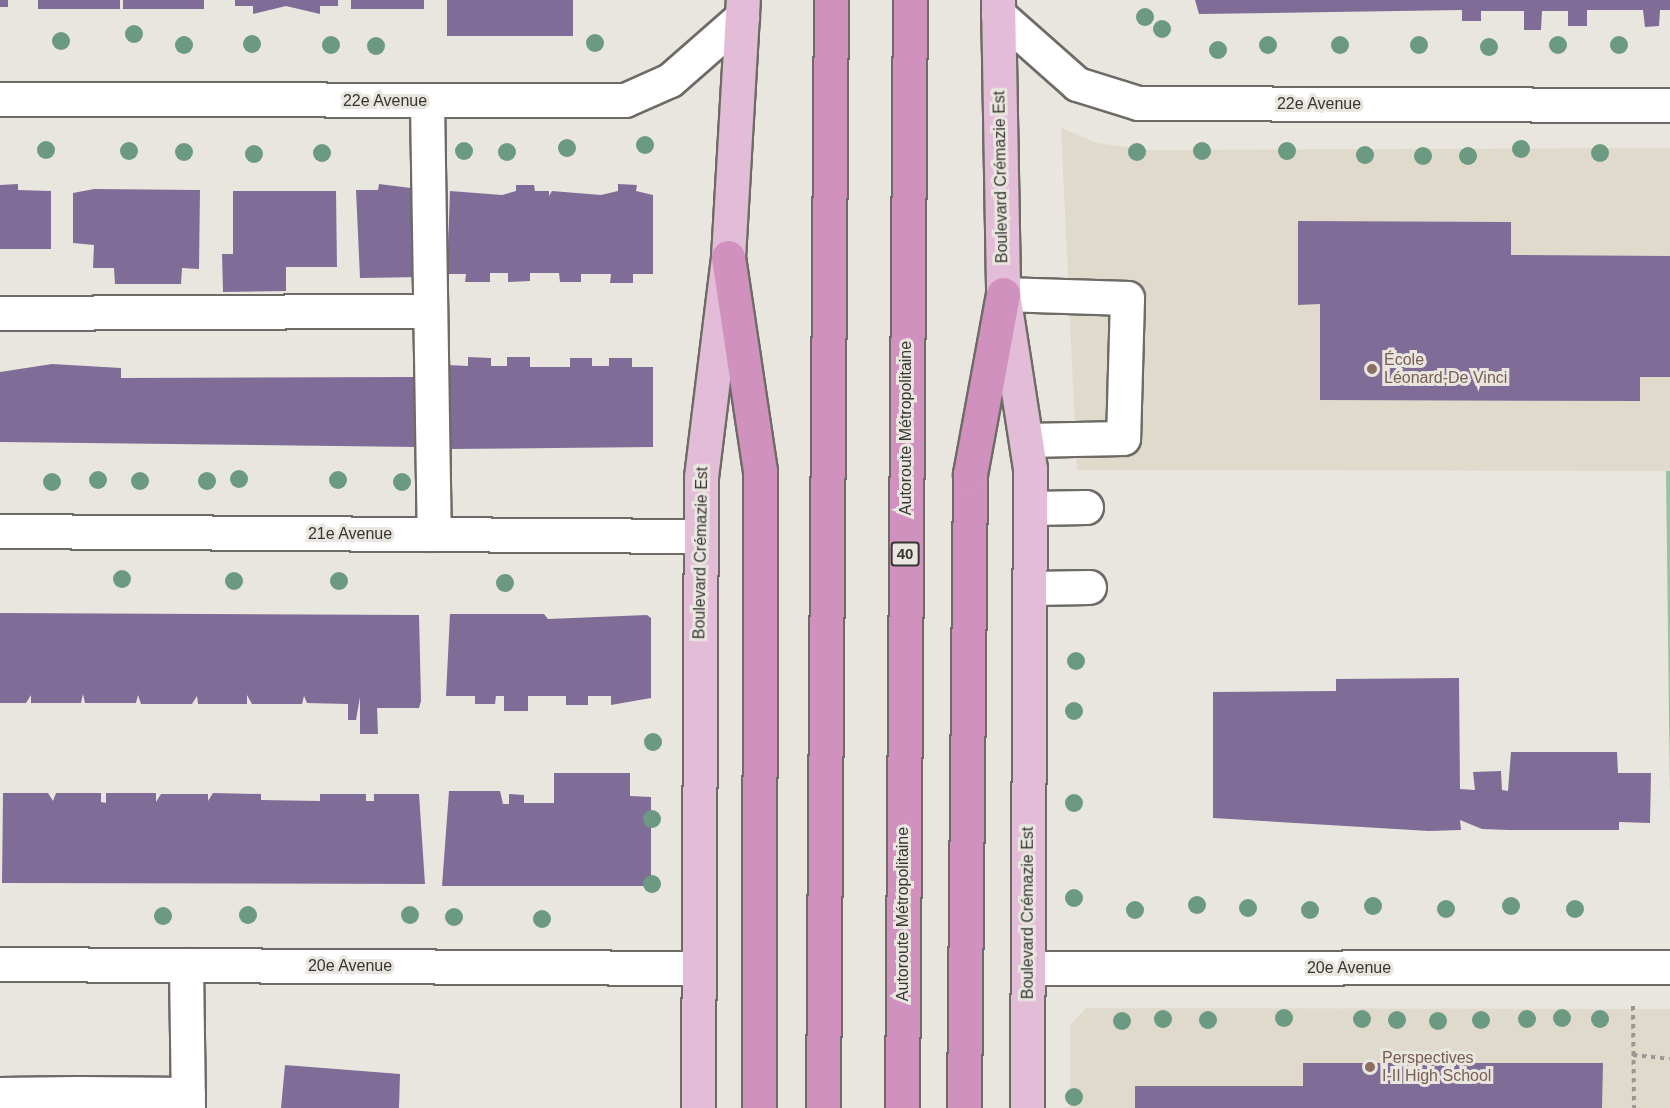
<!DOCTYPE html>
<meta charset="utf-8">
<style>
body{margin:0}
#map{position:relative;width:1670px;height:1108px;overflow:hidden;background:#e9e6df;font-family:Helvetica,sans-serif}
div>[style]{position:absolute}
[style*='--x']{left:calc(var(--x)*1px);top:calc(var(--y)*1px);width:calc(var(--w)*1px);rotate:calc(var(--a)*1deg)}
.built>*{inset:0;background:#e0dacd}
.green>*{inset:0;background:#99c1a7}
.building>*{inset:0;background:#806d97;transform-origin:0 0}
.path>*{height:4px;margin-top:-2px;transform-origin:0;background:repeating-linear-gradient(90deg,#999791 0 4.5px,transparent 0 9px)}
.roads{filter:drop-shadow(2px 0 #6e6b66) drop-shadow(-2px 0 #6e6b66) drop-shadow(0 2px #6e6b66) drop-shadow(0 -2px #6e6b66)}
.minor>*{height:33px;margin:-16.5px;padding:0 16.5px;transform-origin:16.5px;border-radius:16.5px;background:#fff}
.major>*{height:33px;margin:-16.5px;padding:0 16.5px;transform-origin:16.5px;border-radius:16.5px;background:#e3bdd8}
.highway>*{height:33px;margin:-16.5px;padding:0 16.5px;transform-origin:16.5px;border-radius:16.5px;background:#d191be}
.trees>*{width:18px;height:18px;margin:-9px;border-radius:50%;background:#6c9982}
.dots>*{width:16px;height:16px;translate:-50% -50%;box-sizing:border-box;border:3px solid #e9e6df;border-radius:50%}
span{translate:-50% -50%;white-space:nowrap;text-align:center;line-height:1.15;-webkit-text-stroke:6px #e9e6df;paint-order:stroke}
.shield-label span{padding:2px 4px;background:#e9e6df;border:2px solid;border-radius:4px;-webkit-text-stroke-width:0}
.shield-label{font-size:15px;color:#373633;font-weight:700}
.street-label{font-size:16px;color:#373633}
.education-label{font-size:16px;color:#785e54}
.left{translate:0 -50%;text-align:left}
</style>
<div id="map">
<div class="built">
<div style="clip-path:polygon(1061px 128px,1097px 143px,1150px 150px,1670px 148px,1670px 471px,1077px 470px)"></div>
<div style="clip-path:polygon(1086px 1008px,1670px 1009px,1670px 1108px,1070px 1108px,1070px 1025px)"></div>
</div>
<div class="green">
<div style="clip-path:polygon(1666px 471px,1670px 471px,1670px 796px)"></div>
</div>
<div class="building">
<div style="left:0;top:0;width:8px;height:7px"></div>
<div style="left:38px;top:0;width:82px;height:9px"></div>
<div style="left:123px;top:0;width:81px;height:9px"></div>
<div style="clip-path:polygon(235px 0,338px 0,338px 6px,320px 6px,320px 14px,286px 6px,253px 14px,253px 6px,235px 6px)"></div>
<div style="left:351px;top:0;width:73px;height:9px"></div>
<div style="left:447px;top:0;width:126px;height:36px"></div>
<div style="clip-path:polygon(1195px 0,1670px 0,1670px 10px,1660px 10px,1659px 26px,1645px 27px,1643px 10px,1587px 10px,1587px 26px,1568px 26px,1568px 11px,1542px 11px,1541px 30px,1524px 30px,1524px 11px,1481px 11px,1481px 21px,1462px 21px,1462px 10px,1199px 14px)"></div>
<div style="clip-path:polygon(18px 184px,18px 190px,51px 191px,51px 249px,0 249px,0 185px)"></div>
<div style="clip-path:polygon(379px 184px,427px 190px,423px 277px,360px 278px,356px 190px,378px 190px)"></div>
<div style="clip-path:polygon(618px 184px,637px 185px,636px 191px,653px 195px,653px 274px,633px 274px,633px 283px,610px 283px,611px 274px,581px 274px,581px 282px,560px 282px,559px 273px,530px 273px,530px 281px,508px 282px,508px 273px,490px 273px,490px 282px,465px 282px,466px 274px,447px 274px,450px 191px,502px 195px,516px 191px,516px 185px,534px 185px,535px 191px,549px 191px,549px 196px,552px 191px,601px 195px,618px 191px)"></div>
<div style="clip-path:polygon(94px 189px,200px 190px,199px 269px,182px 268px,181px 284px,115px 284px,114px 268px,93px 268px,94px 245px,73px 243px,73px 193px)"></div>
<div style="clip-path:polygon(233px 191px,336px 191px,337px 267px,286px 267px,286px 291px,223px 292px,222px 254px,233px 254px)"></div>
<div style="clip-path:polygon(1298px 221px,1511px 222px,1511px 255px,1670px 256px,1670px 377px,1640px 377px,1640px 401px,1320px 400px,1320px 304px,1298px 305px)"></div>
<div style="clip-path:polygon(468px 357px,491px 358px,491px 366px,507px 366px,507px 357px,530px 357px,530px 367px,570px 367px,570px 358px,592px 358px,592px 366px,609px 366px,609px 358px,632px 358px,632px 367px,653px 367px,653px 447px,449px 449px,447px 365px,468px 366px)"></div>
<div style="clip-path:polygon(52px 364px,121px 368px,121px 378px,417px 377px,417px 447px,0 442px,0 372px)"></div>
<div style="clip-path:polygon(0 613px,419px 615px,421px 701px,419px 708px,377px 708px,378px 734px,360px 734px,360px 697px,356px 720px,348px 720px,348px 704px,307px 703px,304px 696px,302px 704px,252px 704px,247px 695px,247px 704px,198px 704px,197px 696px,192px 704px,141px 704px,138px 695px,136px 703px,85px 703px,83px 694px,81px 703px,31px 703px,31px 695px,26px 703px,0 703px)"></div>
<div style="clip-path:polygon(450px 614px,544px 614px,548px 619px,647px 615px,651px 618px,651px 698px,611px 705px,611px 696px,588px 696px,588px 705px,566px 705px,566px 696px,528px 696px,528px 711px,504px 711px,504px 696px,496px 696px,495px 704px,475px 704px,475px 696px,446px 696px)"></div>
<div style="clip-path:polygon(1459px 678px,1460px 789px,1475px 790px,1473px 772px,1501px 771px,1502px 790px,1508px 791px,1511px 752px,1617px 752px,1618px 773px,1651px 773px,1650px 823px,1619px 822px,1619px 830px,1509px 830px,1482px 829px,1460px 820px,1461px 830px,1429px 831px,1213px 818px,1213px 692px,1336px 691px,1336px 679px)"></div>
<div style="clip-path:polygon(554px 773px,630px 773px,630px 796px,651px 797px,651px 886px,442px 886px,449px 791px,500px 791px,503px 804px,509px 804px,509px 794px,524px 795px,524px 803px,554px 803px)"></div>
<div style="clip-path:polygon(3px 793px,48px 793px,53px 801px,56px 793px,101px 793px,101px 802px,106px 803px,106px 793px,156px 793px,156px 802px,161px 794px,208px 794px,208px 801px,213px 793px,261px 794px,261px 800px,320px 801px,320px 794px,366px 794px,366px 801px,374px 801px,374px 794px,419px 794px,425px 884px,2px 883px)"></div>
<div style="clip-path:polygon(1303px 1063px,1603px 1063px,1602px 1108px,1135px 1108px,1135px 1086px,1303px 1086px)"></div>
<div style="clip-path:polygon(285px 1065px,400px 1074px,399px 1108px,281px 1108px)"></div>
</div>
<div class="path">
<div style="--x:1633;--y:1006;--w:102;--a:89.4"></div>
<div style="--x:1633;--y:1055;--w:37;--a:6"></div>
</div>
<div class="roads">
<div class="minor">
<div style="--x:998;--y:14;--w:106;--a:41.5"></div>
<div style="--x:1077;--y:84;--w:64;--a:17.3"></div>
<div style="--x:1138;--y:103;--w:532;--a:0.22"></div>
<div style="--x:0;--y:99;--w:625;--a:0.09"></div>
<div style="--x:625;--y:100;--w:49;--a:-24"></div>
<div style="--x:670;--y:80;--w:96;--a:-41.2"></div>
<div style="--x:427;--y:101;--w:433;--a:89.1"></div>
<div style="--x:1003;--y:294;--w:124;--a:1.8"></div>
<div style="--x:1127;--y:298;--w:140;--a:91.6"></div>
<div style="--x:1123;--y:438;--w:97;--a:178.8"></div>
<div style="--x:0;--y:313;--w:430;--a:-0.3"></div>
<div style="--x:1030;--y:508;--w:56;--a:-1"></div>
<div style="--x:0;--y:531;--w:699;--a:0.41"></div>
<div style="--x:1030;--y:588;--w:59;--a:-1"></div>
<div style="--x:0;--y:964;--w:699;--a:0.33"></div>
<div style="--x:186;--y:965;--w:143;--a:89.2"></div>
<div style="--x:1028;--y:968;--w:642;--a:-0.09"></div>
<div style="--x:0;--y:1094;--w:79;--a:-0.7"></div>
<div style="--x:79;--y:1108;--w:15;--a:-90"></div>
<div style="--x:79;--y:1093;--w:109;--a:0.5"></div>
</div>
<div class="major">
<div style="--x:998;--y:0;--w:294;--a:89"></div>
<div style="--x:1003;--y:294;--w:177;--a:81.2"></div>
<div style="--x:1030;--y:469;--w:639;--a:90.27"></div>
<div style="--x:698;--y:1108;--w:631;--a:-89.73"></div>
<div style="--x:701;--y:477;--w:222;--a:-83"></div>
<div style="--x:728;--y:257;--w:257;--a:-86.7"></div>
</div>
<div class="highway">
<div style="--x:728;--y:257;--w:216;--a:81.5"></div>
<div style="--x:760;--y:471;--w:637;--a:90.09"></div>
<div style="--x:823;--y:1108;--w:1108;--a:-89.59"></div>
<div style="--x:902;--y:1108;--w:1108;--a:-89.59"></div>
<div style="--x:964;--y:1108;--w:634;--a:-89.46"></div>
<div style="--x:970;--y:474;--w:183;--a:-79.6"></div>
</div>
</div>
<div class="trees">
<div style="left:1145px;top:17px"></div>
<div style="left:1162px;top:29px"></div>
<div style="left:134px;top:34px"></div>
<div style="left:61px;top:41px"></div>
<div style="left:595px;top:43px"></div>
<div style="left:252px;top:44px"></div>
<div style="left:184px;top:45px"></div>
<div style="left:331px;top:45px"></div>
<div style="left:1268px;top:45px"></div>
<div style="left:1340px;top:45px"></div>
<div style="left:1419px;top:45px"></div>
<div style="left:1558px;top:45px"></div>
<div style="left:1619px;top:45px"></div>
<div style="left:376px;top:46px"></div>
<div style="left:1489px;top:47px"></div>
<div style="left:1218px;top:50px"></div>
<div style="left:645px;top:145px"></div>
<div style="left:567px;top:148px"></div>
<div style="left:1521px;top:149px"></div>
<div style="left:46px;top:150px"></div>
<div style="left:129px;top:151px"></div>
<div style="left:464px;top:151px"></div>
<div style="left:1202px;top:151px"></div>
<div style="left:1287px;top:151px"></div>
<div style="left:184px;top:152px"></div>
<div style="left:507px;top:152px"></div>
<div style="left:1137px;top:152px"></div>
<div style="left:322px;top:153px"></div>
<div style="left:1600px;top:153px"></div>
<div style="left:254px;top:154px"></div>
<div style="left:1365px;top:155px"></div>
<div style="left:1423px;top:156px"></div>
<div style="left:1468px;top:156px"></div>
<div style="left:239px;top:479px"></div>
<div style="left:98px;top:480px"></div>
<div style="left:338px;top:480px"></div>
<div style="left:140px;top:481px"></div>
<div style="left:207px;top:481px"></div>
<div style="left:52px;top:482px"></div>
<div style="left:402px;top:482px"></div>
<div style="left:122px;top:579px"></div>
<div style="left:234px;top:581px"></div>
<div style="left:339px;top:581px"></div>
<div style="left:505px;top:583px"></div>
<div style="left:1076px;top:661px"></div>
<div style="left:1074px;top:711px"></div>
<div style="left:653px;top:742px"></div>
<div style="left:1074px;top:803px"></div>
<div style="left:652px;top:819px"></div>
<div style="left:652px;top:884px"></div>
<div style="left:1074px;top:898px"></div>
<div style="left:1197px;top:905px"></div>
<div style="left:1373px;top:906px"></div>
<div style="left:1511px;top:906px"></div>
<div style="left:1248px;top:908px"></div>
<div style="left:1446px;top:909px"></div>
<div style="left:1575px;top:909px"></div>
<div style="left:1135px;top:910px"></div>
<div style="left:1310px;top:910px"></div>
<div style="left:248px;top:915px"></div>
<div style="left:410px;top:915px"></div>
<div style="left:163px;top:916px"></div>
<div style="left:454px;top:917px"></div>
<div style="left:542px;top:919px"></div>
<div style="left:1284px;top:1018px"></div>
<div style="left:1562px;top:1018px"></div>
<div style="left:1163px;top:1019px"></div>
<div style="left:1362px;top:1019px"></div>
<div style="left:1527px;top:1019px"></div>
<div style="left:1600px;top:1019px"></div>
<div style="left:1208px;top:1020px"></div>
<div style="left:1397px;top:1020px"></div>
<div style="left:1481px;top:1020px"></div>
<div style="left:1122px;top:1021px"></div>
<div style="left:1438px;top:1021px"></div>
<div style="left:1074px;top:1097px"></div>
</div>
<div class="dots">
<div style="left:1372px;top:369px;background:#8d6e63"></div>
<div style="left:1370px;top:1067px;background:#8d6e63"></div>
</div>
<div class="shield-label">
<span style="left:905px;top:554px">40</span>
</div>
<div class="street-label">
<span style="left:385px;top:101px">22e Avenue</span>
<span style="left:1319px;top:104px">22e Avenue</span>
<span style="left:1001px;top:177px;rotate:-91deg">Boulevard Crémazie Est</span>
<span style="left:906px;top:428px;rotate:-90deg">Autoroute Métropolitaine</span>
<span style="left:350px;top:534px">21e Avenue</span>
<span style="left:701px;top:553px;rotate:-89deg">Boulevard Crémazie Est</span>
<span style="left:1028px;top:913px;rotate:-90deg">Boulevard Crémazie Est</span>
<span style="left:903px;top:914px;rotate:-90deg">Autoroute Métropolitaine</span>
<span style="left:350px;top:966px">20e Avenue</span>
<span style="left:1349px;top:968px">20e Avenue</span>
</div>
<div class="education-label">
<span class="left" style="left:1384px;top:369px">École<br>Léonard-De Vinci</span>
<span class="left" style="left:1382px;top:1067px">Perspectives<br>I-II High School</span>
</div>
</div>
